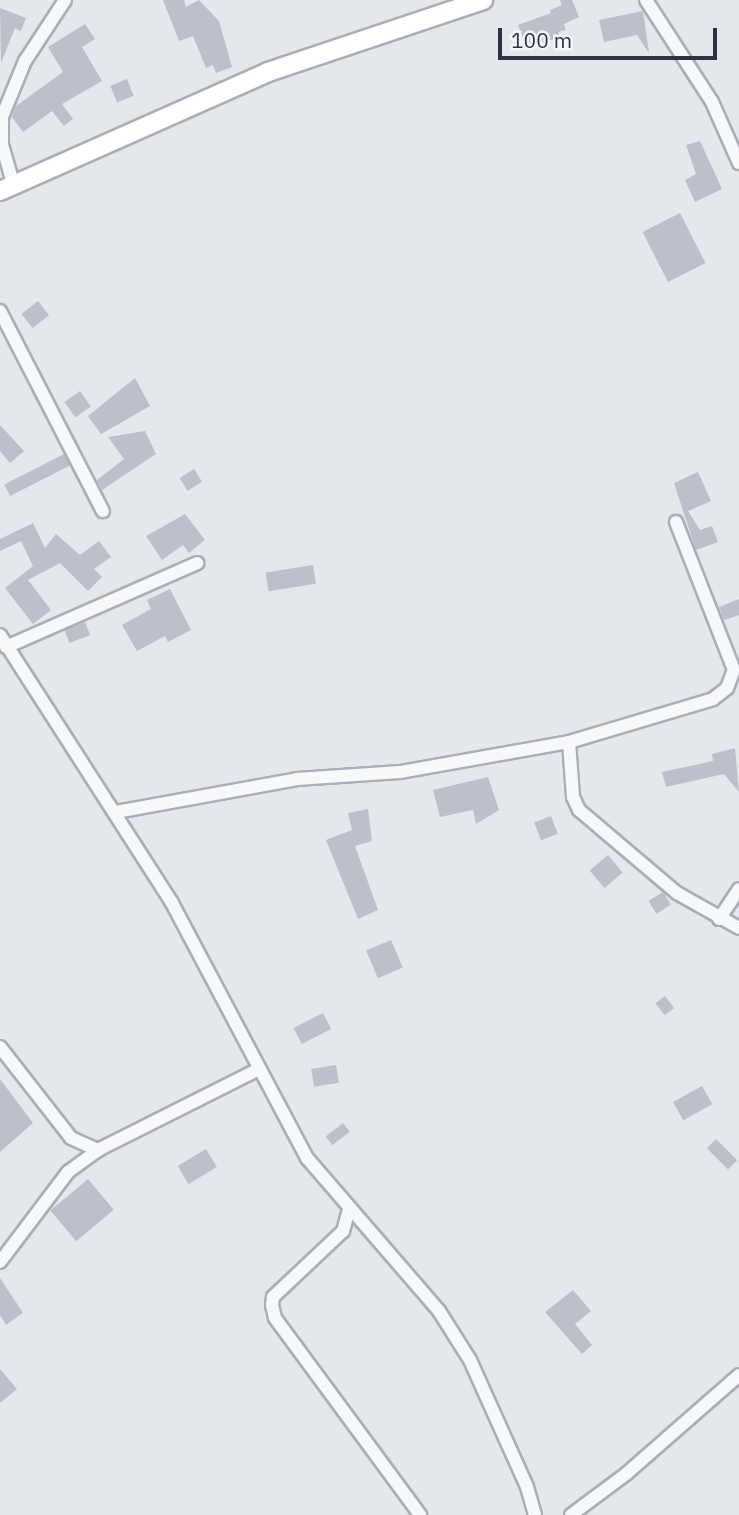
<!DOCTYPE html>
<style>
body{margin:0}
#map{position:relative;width:739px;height:1515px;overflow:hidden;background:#e4e7ec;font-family:"IBM Plex Sans",sans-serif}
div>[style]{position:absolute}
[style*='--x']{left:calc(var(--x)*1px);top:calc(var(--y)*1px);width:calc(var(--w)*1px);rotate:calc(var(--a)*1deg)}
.building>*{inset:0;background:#bbc0ca;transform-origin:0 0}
.roads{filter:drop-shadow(2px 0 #a9aeb7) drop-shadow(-2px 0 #a9aeb7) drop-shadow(0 2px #a9aeb7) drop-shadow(0 -2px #a9aeb7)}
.minor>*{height:12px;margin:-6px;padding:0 6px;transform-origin:6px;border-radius:6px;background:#f7f8fa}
.secondary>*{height:18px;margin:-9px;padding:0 9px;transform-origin:9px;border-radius:9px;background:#fff}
span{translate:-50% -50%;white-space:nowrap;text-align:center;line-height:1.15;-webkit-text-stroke:5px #f4f6f9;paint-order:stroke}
.scale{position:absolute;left:498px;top:28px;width:219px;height:32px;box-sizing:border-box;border:4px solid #2b3445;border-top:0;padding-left:9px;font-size:21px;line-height:24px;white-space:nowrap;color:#2b3445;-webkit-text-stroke:5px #f4f6f9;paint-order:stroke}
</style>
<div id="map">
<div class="building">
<div style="clip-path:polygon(163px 0,184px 0,186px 7px,199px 0,219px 21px,232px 67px,216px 73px,213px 65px,206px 68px,193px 36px,179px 41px)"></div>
<div style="clip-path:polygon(560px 0,572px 0,579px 17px,564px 24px,566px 30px,558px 32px,560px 37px,527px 48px,518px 25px,551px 13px,550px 10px,562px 5px)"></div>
<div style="clip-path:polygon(0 8px,26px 18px,21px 31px,15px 28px,1px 63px)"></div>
<div style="clip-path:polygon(643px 11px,649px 53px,637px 35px,604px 42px,599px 20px)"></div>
<div style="clip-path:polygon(85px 24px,95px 39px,82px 47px,102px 81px,62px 104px,73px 119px,64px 126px,52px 111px,23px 132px,12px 117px,16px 106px,63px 72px,48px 47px)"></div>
<div style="left:127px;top:79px;width:18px;height:18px;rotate:68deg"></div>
<div style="clip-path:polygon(700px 141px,722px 189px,695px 202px,685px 180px,696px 174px,686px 145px)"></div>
<div style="left:680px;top:213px;width:56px;height:42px;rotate:63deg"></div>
<div style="left:38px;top:301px;width:18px;height:21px;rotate:52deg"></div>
<div style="clip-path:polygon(135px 378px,150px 406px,101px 434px,88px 416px)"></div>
<div style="left:80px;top:391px;width:19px;height:19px;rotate:55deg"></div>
<div style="clip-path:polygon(0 425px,24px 451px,10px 463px,0 451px)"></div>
<div style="clip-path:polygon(145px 431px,156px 454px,102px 490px,97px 480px,124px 459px,108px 437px)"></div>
<div style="left:64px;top:454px;width:13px;height:67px;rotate:63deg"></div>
<div style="left:194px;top:469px;width:15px;height:17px;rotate:58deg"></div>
<div style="clip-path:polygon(698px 472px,711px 501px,688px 511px,700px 530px,712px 526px,718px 542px,696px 550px,674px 483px)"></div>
<div style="clip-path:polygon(185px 514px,205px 540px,189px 553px,183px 545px,162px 560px,146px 536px)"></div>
<div style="clip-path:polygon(33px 523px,45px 548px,56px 534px,80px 555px,99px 541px,111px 557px,94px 569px,102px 577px,88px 591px,60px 563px,28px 580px,51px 610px,33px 624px,5px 588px,33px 566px,21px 541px,0 551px,0 539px)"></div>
<div style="left:313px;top:565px;width:19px;height:48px;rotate:81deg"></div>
<div style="clip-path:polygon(170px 589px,191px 630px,168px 642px,165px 636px,137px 651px,122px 625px,151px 609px,147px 600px)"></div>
<div style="clip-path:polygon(739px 599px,739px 615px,724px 620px,719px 607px)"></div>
<div style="left:85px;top:622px;width:14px;height:22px;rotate:69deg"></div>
<div style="clip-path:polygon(735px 748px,739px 792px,724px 774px,666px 787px,662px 772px,713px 761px,712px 754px)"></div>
<div style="clip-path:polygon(488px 777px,499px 810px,476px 824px,473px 810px,440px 817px,433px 790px)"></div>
<div style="clip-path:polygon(368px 809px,372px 841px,355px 846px,378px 910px,358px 919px,326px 840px,352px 830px,348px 813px)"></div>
<div style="left:551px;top:816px;width:19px;height:18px;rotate:69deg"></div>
<div style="left:608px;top:855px;width:23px;height:24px;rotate:50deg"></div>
<div style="left:663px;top:892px;width:15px;height:17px;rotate:58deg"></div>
<div style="left:391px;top:940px;width:30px;height:27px;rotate:67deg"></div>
<div style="left:665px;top:996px;width:15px;height:12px;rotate:53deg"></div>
<div style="left:323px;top:1013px;width:18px;height:33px;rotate:63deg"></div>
<div style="left:336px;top:1065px;width:18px;height:25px;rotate:81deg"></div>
<div style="clip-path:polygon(0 1079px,33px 1123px,0 1152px)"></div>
<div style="left:702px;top:1086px;width:21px;height:33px;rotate:61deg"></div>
<div style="left:343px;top:1123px;width:11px;height:22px;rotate:52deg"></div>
<div style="left:716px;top:1139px;width:30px;height:13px;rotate:45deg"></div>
<div style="left:206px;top:1149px;width:21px;height:33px;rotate:59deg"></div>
<div style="left:88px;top:1179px;width:40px;height:49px;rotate:50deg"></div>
<div style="clip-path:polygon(0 1278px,23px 1313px,6px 1325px,0 1315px)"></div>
<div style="clip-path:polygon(573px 1290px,591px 1311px,575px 1324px,592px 1345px,582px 1354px,545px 1312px)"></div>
<div style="clip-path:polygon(0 1369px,17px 1389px,0 1403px)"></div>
</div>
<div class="roads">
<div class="minor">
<div style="--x:646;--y:0;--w:121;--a:57.1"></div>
<div style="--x:712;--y:102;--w:67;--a:66.1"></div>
<div style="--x:13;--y:183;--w:40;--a:-106"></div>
<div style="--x:2;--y:145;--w:28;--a:-90"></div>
<div style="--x:2;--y:117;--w:61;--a:-67.7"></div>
<div style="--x:25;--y:61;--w:73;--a:-56.7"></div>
<div style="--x:0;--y:311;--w:225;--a:62.8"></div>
<div style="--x:0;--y:635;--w:318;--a:57.3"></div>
<div style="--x:172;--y:903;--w:289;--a:62.1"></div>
<div style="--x:307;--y:1158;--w:202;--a:49.2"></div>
<div style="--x:439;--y:1311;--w:58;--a:57.7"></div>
<div style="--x:470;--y:1360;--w:139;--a:65.8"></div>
<div style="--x:527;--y:1487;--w:29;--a:74"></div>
<div style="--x:6;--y:647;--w:209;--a:-23.7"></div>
<div style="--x:569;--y:742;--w:55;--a:85.8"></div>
<div style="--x:573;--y:797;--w:14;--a:65"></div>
<div style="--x:579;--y:810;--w:128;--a:40.3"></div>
<div style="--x:677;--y:893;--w:71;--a:29.4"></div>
<div style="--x:116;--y:812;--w:184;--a:-10.3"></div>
<div style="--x:297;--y:779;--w:103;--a:-3.9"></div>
<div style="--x:400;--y:772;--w:172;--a:-10.1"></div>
<div style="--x:569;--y:742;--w:150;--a:-16.6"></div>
<div style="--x:713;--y:699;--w:18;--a:-38"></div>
<div style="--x:727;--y:688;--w:19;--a:-69"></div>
<div style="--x:734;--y:670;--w:159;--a:-111.4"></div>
<div style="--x:719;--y:919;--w:36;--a:-56"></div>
<div style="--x:0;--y:1047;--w:115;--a:52"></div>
<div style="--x:71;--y:1138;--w:30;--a:24"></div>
<div style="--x:349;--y:1209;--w:23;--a:105"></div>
<div style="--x:343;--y:1231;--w:96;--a:136.7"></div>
<div style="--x:273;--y:1297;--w:8;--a:97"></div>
<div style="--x:272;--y:1305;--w:13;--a:77"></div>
<div style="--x:275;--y:1318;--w:245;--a:53.6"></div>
<div style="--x:0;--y:1262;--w:113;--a:-52.9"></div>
<div style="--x:68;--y:1172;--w:37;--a:-36"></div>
<div style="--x:98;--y:1150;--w:178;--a:-26.7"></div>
<div style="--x:571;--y:1515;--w:69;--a:-36.7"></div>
<div style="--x:626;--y:1474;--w:150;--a:-41.2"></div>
</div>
<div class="secondary">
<div style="--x:0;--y:191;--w:293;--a:-23.9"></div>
<div style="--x:268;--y:72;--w:227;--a:-18.5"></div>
</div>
</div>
<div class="scale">100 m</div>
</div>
